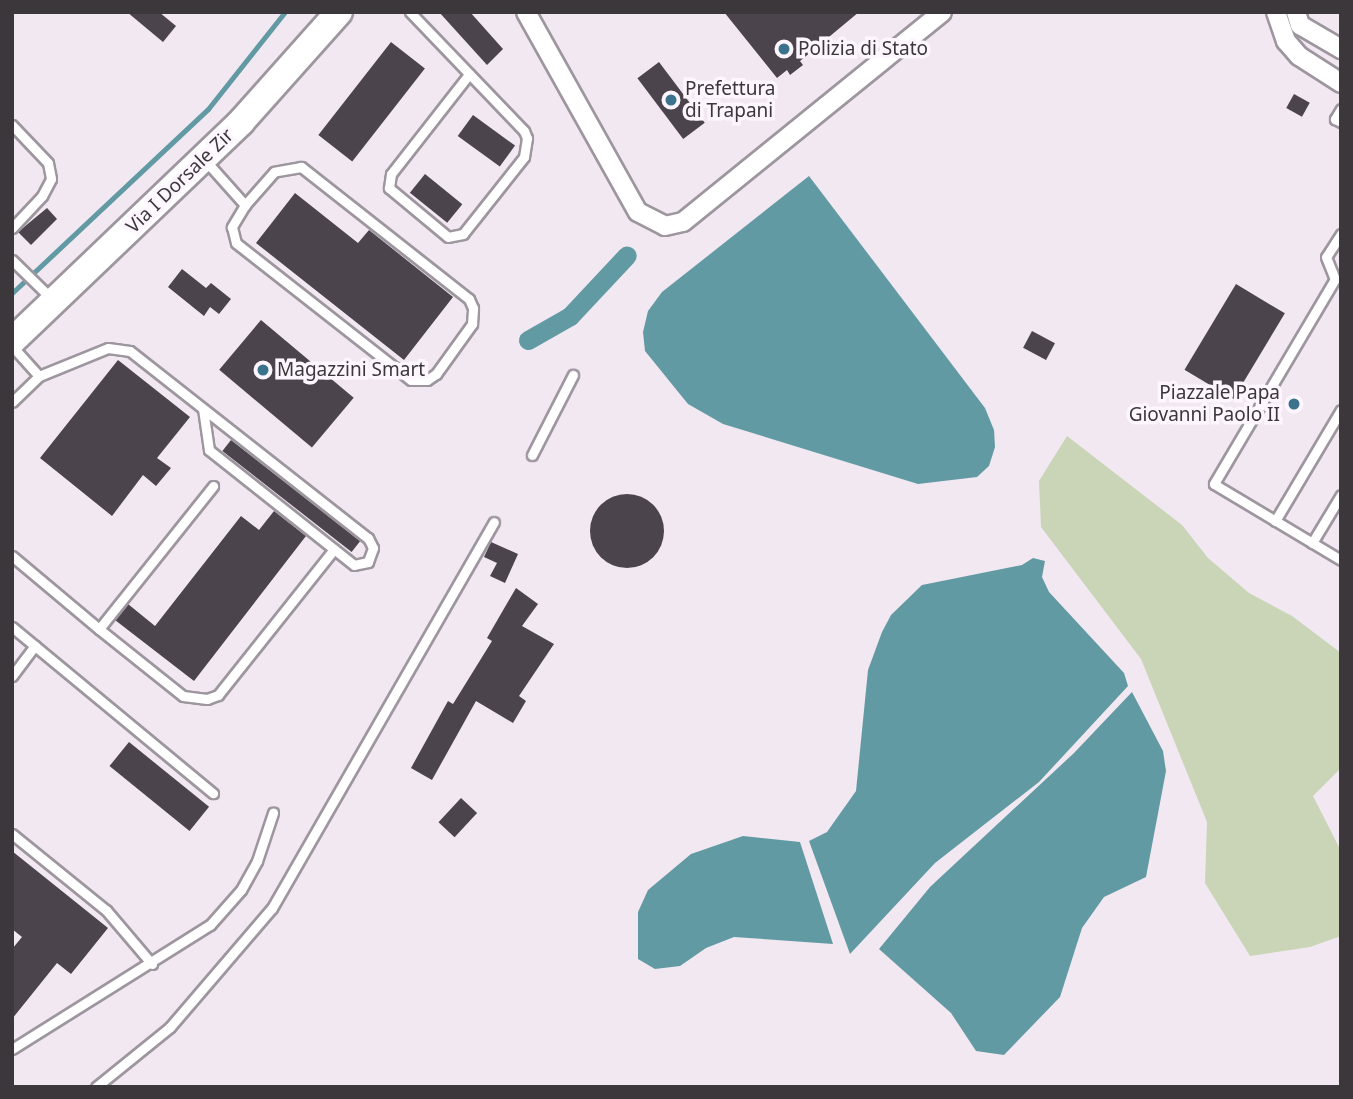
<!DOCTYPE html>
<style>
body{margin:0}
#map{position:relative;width:1353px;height:1099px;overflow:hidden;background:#f1e8f2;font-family:"Noto Sans",sans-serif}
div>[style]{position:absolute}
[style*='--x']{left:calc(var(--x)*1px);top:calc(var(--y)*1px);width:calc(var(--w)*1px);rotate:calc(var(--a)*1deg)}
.green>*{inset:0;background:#c9d5b6}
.water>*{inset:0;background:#629aa4}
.stream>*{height:5px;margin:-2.5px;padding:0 2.5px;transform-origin:2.5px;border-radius:2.5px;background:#629aa4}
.canal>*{height:19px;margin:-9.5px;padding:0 9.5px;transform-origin:9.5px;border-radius:9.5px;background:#629aa4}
.building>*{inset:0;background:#4b444c;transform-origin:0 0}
.round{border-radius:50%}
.roads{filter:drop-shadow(2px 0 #9e969f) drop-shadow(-2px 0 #9e969f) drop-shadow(0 2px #9e969f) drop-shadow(0 -2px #9e969f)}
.service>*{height:9px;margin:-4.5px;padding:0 4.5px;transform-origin:4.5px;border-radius:4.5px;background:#fff}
.minor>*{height:18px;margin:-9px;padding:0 9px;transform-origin:9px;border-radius:9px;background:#fff}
.secondary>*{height:26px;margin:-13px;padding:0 13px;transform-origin:13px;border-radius:13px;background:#fff}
.dots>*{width:19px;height:19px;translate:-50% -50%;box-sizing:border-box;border:4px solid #fdf6fe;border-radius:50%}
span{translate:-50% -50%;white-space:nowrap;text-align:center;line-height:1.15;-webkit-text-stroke:7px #fdf6fe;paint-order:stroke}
.poi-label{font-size:19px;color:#3b373b}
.left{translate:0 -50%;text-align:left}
.right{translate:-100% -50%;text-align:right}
.street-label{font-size:19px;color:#3b373b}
.frame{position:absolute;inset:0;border:14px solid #3b373b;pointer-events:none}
</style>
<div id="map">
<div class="green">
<div style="clip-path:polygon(1067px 436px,1182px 525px,1208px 558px,1249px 593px,1292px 616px,1341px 653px,1341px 768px,1313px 796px,1341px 851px,1341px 936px,1310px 947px,1250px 956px,1205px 883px,1207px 822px,1141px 659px,1041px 527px,1039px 481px)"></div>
</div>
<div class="water">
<div style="clip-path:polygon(809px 176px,985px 408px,994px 430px,995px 447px,989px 466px,977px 477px,918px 484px,723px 424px,688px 404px,645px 351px,643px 332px,648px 311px,662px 292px)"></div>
<div style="clip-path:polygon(1033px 558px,1045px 561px,1042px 577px,1049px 592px,1124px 673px,1128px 686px,1039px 782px,935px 863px,850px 954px,809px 841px,827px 832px,856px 791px,868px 670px,882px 632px,891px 615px,922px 585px,1022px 565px)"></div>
<div style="clip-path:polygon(1132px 692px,1163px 751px,1166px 771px,1146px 877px,1104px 897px,1082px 928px,1060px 997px,1004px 1055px,976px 1051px,951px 1013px,879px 949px,930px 887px,1074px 753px)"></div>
<div style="clip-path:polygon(743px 836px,800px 842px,833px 944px,734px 937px,706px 948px,680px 966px,655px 969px,638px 959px,638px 912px,648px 890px,691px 854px)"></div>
</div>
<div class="stream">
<div style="--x:12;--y:293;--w:269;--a:-43.2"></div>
<div style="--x:208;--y:109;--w:124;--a:-51.6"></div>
</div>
<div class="canal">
<div style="--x:528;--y:340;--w:48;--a:-29.7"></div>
<div style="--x:570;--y:316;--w:83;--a:-46.9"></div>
</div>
<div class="building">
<div style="clip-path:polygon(127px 12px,159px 12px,176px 26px,163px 42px)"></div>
<div style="clip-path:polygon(439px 12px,470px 12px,503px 49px,487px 65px)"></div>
<div style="clip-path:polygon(724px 12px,859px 12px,800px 61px,803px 65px,790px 75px,787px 70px,777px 78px)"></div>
<div style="left:391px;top:42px;width:43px;height:118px;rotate:38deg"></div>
<div style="left:659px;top:62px;width:76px;height:27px;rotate:53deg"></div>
<div style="left:1294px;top:94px;width:18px;height:16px;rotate:29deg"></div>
<div style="left:473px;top:115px;width:52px;height:26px;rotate:36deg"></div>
<div style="left:425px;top:174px;width:48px;height:24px;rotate:39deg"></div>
<div style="clip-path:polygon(295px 193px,358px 243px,369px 230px,453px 297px,404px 360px,256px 243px)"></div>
<div style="clip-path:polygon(47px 208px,57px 219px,31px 245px,18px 232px)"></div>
<div style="clip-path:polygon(182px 269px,206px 288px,211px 283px,231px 299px,219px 314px,210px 307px,204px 316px,168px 287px)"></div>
<div style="left:1236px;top:284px;width:57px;height:100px;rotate:31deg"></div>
<div style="left:261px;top:320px;width:121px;height:65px;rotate:40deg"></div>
<div style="left:1032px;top:331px;width:26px;height:19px;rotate:28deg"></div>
<div style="clip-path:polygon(118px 360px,190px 417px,157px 458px,171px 468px,156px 486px,143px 475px,112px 516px,40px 458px)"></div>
<div style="left:231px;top:440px;width:164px;height:14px;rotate:38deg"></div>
<div class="round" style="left:590px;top:494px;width:74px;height:74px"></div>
<div style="clip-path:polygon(274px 511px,306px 536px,194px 681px,115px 620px,128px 604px,155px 626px,241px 516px,259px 530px)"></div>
<div style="clip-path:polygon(491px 542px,518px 554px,505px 583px,490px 576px,497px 563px,484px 557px)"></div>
<div style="clip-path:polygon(516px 588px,538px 604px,522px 626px,554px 644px,519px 696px,526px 701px,513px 723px,476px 701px,432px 780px,411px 768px,448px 701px,453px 704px,492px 641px,487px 638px)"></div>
<div style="left:129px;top:742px;width:103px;height:31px;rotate:39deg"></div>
<div style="left:461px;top:798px;width:22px;height:33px;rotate:43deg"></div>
<div style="clip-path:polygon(12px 851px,108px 928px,71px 974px,57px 963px,12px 1019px,12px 949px,22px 937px,12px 929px)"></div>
</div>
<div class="roads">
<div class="service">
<div style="--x:410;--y:12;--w:165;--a:46.2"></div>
<div style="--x:524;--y:131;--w:8;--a:67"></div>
<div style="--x:527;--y:138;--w:19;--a:99"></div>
<div style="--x:524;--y:157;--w:98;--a:128.4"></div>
<div style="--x:463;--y:234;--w:15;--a:169"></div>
<div style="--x:448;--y:237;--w:77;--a:-140.3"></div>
<div style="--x:389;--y:188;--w:14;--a:-82"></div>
<div style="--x:391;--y:174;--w:127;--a:-52"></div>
<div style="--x:1341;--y:109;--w:12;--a:121"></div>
<div style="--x:1335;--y:119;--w:7;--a:27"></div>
<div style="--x:12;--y:125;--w:52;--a:46.5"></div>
<div style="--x:48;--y:163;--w:16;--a:79"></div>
<div style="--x:51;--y:179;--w:19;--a:118"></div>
<div style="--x:42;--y:196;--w:44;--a:133.2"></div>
<div style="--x:204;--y:159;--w:62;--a:48.3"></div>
<div style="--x:245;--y:205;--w:26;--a:121"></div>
<div style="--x:232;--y:227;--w:16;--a:76"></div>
<div style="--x:236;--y:243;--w:222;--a:38.1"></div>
<div style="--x:411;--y:380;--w:16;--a:0"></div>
<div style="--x:427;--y:380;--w:11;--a:-34"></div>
<div style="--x:436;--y:374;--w:62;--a:-54.2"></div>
<div style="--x:472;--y:324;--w:16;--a:-86"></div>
<div style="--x:473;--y:308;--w:10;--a:-114"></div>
<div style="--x:469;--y:299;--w:214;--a:-141.8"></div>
<div style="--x:301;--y:167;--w:27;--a:170"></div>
<div style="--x:274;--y:172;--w:44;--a:131.3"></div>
<div style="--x:1341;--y:234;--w:27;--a:123"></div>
<div style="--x:1326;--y:257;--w:24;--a:68"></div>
<div style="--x:1335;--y:279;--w:238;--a:120.6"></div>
<div style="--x:1214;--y:484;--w:148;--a:30.9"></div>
<div style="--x:12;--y:260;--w:54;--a:44.3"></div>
<div style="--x:12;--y:346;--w:40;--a:48"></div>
<div style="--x:39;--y:376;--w:37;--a:136"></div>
<div style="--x:39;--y:376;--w:74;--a:-22.1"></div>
<div style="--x:108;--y:348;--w:22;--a:8"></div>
<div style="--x:130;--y:351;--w:303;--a:38.2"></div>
<div style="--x:368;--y:538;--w:11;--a:63"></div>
<div style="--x:373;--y:548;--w:15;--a:110"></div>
<div style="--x:368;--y:562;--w:14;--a:168"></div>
<div style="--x:354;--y:565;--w:185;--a:-141.6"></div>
<div style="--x:209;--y:450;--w:41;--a:-98.3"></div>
<div style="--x:532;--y:455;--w:90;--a:-62.9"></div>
<div style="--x:1275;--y:521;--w:129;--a:-59.3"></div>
<div style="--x:1312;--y:543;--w:56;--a:-58.9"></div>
<div style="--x:12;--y:556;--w:114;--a:40"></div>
<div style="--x:99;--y:629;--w:183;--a:-51.4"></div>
<div style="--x:12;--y:627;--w:261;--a:39.6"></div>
<div style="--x:99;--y:629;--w:107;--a:38.6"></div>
<div style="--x:183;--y:696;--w:24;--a:7"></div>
<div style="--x:207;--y:699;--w:12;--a:-20"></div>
<div style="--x:218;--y:695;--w:186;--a:-51.5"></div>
<div style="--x:12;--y:676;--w:38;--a:-53"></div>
<div style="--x:12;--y:834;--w:121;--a:39"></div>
<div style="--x:106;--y:910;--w:71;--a:49.6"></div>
<div style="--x:12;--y:1049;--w:234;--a:-32.1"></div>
<div style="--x:210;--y:925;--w:47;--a:-48.5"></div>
<div style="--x:241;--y:890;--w:33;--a:-61"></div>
<div style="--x:257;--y:861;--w:51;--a:-71.6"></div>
<div style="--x:96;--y:1087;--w:95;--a:-39"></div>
<div style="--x:170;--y:1027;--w:157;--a:-49.4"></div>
<div style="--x:272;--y:908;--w:445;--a:-60.1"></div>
</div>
<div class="minor">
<div style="--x:526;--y:12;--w:229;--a:60.8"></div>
<div style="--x:638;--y:212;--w:30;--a:27"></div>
<div style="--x:665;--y:226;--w:18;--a:-13"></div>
<div style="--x:683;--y:222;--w:333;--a:-39"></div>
<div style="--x:1276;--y:12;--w:31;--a:71"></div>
<div style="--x:1286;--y:41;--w:20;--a:49"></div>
<div style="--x:1299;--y:56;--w:50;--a:32.7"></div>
<div style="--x:1296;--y:12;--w:14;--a:73"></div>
<div style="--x:1300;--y:25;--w:48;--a:30.3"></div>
</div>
<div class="secondary">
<div style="--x:12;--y:341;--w:317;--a:-43.7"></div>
<div style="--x:241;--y:122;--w:147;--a:-48.3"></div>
</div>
</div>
<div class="dots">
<div style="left:784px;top:49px;background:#3b738d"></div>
<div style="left:671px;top:100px;background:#3b738d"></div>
<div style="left:263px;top:370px;background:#3b738d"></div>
<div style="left:1294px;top:404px;background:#3b738d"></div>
</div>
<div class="poi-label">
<span class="left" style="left:798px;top:49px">Polizia di Stato</span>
<span class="left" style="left:685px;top:100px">Prefettura<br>di Trapani</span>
<span class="left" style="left:277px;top:370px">Magazzini Smart</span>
<span class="right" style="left:1280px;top:404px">Piazzale Papa<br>Giovanni Paolo II</span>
</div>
<div class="street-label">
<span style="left:180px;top:181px;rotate:-44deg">Via I Dorsale Zir</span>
</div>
<div class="frame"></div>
</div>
